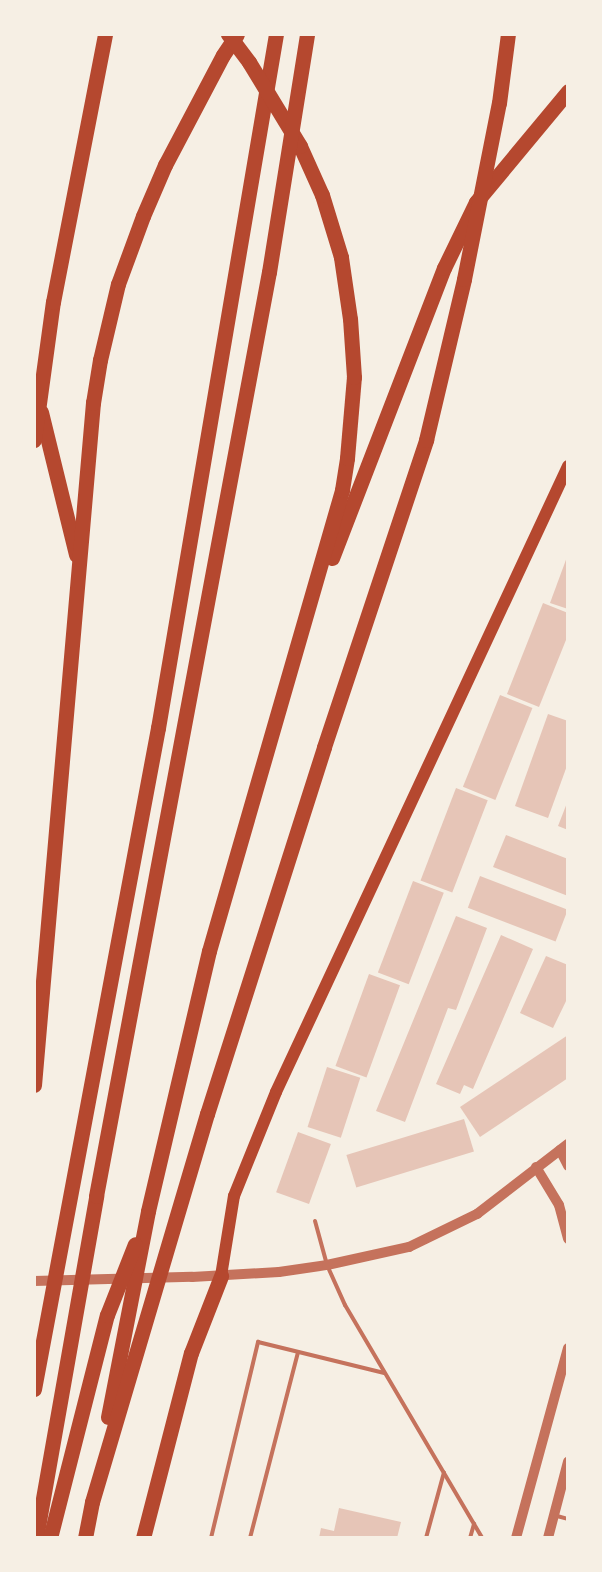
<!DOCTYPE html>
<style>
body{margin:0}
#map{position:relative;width:602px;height:1572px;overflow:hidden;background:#f6efe4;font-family:"Archivo Narrow",sans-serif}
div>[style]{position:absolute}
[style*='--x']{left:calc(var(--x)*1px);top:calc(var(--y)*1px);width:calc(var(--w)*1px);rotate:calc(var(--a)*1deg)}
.building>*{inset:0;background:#e6c5b7;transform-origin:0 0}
.service>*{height:4px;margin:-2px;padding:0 2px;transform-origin:2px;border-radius:2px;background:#c5725c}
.tertiary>*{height:10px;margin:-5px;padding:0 5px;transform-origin:5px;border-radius:5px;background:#c5725c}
.secondary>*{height:12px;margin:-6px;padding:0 6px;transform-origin:6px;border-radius:6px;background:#b5482f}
.motorway>*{height:15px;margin:-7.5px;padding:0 7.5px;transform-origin:7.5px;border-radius:7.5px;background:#b5482f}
span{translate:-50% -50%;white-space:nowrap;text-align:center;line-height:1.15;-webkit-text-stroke:6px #f6efe4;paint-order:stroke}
.frame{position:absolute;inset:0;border:36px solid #f6efe4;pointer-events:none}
</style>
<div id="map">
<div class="building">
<div style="clip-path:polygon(567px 557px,568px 557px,568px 609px,550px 603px)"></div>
<div style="clip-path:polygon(543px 603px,568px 613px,568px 635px,539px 707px,507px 694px)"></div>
<div style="left:500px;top:695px;width:35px;height:99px;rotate:22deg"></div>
<div style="clip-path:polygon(548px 714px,568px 721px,568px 763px,548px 818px,515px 806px)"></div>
<div style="left:456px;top:788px;width:34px;height:99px;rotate:21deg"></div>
<div style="clip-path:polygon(567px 803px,568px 803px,568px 830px,558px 826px)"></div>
<div style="clip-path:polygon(506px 835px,568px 859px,568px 896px,493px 867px)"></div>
<div style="left:480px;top:876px;width:94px;height:34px;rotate:21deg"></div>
<div style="left:413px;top:881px;width:33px;height:98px;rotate:21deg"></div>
<div style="clip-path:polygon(456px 916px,487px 928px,456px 1010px,448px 1008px,405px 1122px,376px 1111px)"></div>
<div style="clip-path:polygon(501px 935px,533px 949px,473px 1089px,464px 1085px,460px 1094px,436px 1084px)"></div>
<div style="clip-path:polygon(546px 956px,568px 965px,568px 997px,553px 1028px,520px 1013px)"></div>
<div style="left:369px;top:974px;width:33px;height:98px;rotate:20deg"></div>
<div style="clip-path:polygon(568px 1035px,568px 1078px,480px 1137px,460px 1107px)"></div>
<div style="left:327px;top:1067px;width:35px;height:63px;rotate:18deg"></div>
<div style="left:464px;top:1119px;width:34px;height:123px;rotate:73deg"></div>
<div style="left:298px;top:1132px;width:35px;height:64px;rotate:20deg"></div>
<div style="clip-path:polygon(339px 1508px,401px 1522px,397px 1538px,319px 1538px,321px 1528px,334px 1531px)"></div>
</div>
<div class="service">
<div style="--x:315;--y:1221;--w:46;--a:74.7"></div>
<div style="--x:327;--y:1265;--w:44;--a:65.8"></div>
<div style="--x:345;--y:1305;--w:270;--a:59.5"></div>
<div style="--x:557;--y:1516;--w:11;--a:15"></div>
<div style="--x:211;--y:1538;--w:202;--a:-76.5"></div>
<div style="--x:258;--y:1342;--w:130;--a:13.8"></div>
<div style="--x:250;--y:1538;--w:192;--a:-75.5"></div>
<div style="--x:426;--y:1538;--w:68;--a:-74.7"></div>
<div style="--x:470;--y:1538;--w:15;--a:-74"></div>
</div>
<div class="tertiary">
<div style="--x:560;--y:1150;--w:18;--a:63"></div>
<div style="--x:536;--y:1167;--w:44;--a:58.8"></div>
<div style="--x:559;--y:1205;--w:35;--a:75"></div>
<div style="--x:34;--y:1281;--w:158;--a:-1.5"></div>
<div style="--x:192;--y:1277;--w:87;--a:-3.3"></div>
<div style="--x:279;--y:1272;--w:49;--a:-8.3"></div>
<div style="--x:327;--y:1265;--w:84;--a:-12.4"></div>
<div style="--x:409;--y:1247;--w:76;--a:-25.9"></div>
<div style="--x:477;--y:1214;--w:115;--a:-37.6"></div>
<div style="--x:516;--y:1538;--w:197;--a:-74.7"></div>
<div style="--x:548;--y:1538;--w:79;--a:-75.3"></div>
</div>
<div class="secondary">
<div style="--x:221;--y:1276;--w:81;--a:-80.8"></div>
<div style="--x:234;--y:1196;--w:112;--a:-68"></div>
<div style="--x:276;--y:1092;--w:691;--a:-64.99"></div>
</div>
<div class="motorway">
<div style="--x:41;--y:412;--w:147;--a:76.2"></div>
<div style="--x:34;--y:440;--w:139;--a:-82.2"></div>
<div style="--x:53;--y:302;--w:273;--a:-79"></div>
<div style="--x:332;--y:558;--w:311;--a:-68.9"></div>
<div style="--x:444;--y:268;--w:73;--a:-64.1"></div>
<div style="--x:476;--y:202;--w:144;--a:-50.3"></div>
<div style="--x:34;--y:1085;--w:685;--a:-85.06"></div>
<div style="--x:93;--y:403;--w:44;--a:-80.8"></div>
<div style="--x:100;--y:360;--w:78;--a:-76.7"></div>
<div style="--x:118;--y:284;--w:72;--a:-69.8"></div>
<div style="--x:143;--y:216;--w:56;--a:-66.7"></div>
<div style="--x:165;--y:165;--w:124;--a:-62.2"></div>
<div style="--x:223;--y:55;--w:25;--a:-56"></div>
<div style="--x:34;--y:1389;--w:673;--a:-79.38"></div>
<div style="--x:158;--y:728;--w:704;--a:-80.35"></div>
<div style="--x:108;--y:1417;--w:210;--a:-79"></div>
<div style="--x:148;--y:1211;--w:267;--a:-76.8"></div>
<div style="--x:209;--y:951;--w:480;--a:-73.9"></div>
<div style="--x:342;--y:490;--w:32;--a:-81"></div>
<div style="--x:347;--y:458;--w:81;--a:-85.1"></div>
<div style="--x:354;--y:377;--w:58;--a:-93.9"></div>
<div style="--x:350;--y:319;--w:63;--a:-98.3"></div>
<div style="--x:341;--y:257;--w:65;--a:-107"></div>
<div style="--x:322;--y:195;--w:54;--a:-114.2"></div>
<div style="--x:300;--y:146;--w:98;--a:-121.3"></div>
<div style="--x:249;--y:62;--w:35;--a:-127"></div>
<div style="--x:36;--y:1538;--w:347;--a:-80"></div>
<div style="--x:96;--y:1196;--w:940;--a:-79.4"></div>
<div style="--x:269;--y:272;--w:241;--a:-80.9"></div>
<div style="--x:50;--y:1538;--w:230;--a:-75.7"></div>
<div style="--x:107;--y:1315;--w:76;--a:-68.5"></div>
<div style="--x:85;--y:1538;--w:37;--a:-79"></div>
<div style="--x:92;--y:1502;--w:405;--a:-73.5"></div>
<div style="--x:207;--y:1114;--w:385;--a:-72.3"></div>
<div style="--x:324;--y:747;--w:324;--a:-71.6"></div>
<div style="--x:426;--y:440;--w:165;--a:-76.7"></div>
<div style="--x:464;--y:279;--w:179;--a:-78.8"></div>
<div style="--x:499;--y:103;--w:70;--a:-82.6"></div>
<div style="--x:143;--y:1538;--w:191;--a:-75.5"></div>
<div style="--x:191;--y:1353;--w:83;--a:-68.7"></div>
</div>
<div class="frame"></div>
</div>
